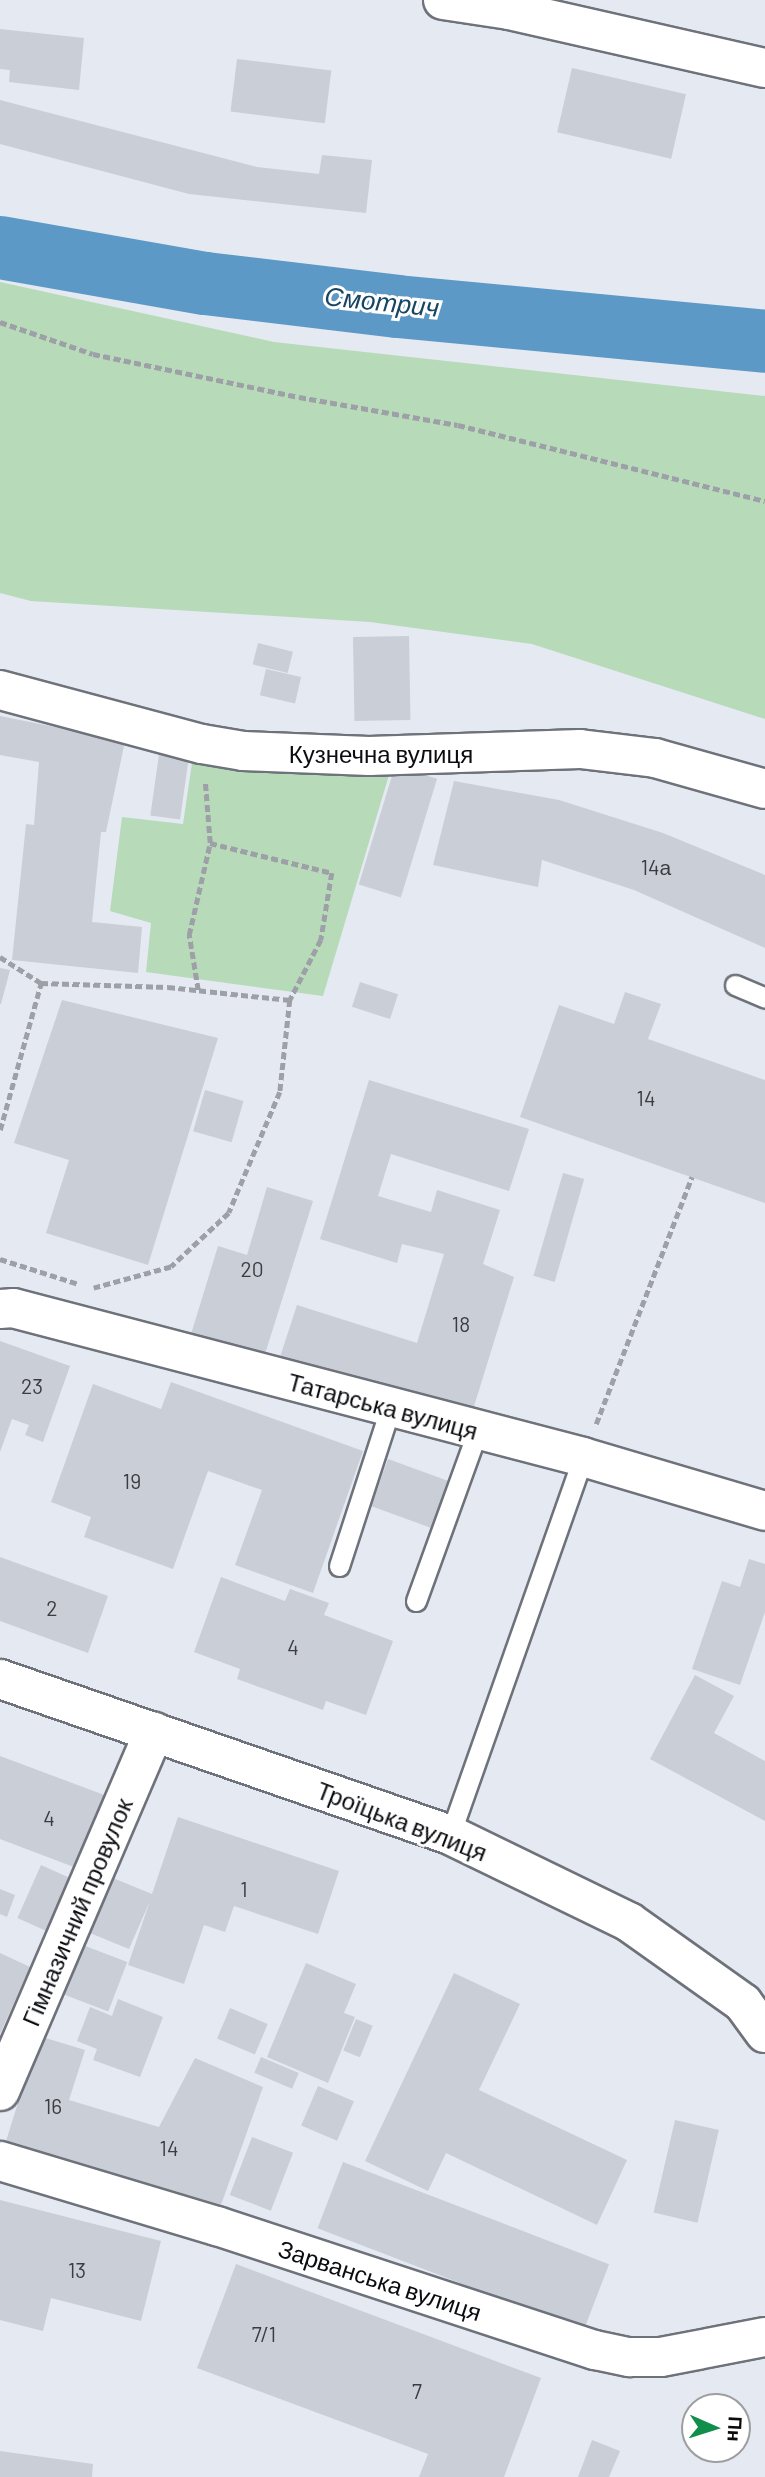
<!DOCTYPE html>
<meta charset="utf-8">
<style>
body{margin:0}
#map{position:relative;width:765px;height:2477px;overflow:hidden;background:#e5e9f2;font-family:Barlow,sans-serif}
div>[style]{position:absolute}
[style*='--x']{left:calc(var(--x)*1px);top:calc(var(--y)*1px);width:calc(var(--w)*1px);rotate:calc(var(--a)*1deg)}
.green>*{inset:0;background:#b7dab9}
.river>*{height:63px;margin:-31.5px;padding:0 31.5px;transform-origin:31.5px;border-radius:31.5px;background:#5d99c6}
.building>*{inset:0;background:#caced7;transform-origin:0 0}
.path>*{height:4.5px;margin-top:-2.25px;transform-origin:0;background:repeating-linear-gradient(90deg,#9da0a7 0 7px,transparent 0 10.5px)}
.roads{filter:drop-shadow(2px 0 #6e727a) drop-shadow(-2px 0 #6e727a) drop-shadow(0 2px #6e727a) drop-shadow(0 -2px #6e727a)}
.lane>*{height:19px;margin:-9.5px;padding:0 9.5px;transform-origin:9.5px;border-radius:9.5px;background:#fff}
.street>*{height:38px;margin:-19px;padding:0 19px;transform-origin:19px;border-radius:19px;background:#fff}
.secondary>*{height:38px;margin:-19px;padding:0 19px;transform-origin:19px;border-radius:19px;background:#fff}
span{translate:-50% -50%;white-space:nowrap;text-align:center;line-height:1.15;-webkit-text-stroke:6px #fff;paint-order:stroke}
.number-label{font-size:21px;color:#3b3c41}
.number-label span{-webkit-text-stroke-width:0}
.street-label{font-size:24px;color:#0b0c0f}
.water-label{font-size:26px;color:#174564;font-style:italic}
.north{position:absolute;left:681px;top:2393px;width:70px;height:70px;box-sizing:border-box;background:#fff;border:2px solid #9d9e9f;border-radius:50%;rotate:93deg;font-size:19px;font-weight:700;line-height:28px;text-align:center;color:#0b0c0f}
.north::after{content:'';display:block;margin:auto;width:24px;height:32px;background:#108e4a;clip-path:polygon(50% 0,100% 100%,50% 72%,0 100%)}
</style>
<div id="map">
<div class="green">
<div style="clip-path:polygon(0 282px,274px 342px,765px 396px,765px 719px,532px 644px,370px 622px,31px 601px,0 593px)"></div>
<div style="clip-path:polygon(193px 756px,392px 765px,323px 996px,146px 972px,151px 923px,110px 911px,122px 817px,183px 824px)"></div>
</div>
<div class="river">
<div style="--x:0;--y:247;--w:208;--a:10"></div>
<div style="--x:205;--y:283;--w:193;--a:6.8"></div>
<div style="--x:397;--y:306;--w:370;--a:5.4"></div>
</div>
<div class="building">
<div style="clip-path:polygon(0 29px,84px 38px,79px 90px,9px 82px,10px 70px,0 69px)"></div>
<div style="left:237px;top:59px;width:95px;height:53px;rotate:7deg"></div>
<div style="left:572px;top:68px;width:117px;height:66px;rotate:13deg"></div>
<div style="clip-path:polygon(0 100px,257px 167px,319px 174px,322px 155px,372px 160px,366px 213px,189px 194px,0 144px)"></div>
<div style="left:409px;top:636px;width:84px;height:56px;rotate:89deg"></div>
<div style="left:258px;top:643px;width:36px;height:22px;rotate:14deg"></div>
<div style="left:266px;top:669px;width:36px;height:27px;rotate:13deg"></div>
<div style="clip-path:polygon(0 716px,125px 741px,106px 832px,101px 832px,92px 922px,142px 927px,138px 973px,12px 960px,26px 824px,34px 825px,39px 762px,0 755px)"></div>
<div style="left:159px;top:754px;width:30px;height:62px;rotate:8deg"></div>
<div style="left:395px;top:766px;width:44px;height:124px;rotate:17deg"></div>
<div style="clip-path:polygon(454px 781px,559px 800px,663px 833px,765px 875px,765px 948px,634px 890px,542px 860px,538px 887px,433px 865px)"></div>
<div style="clip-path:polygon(0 968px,10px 970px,1px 1004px,0 1004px)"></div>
<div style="left:360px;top:982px;width:40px;height:26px;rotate:18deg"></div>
<div style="clip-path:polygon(625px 992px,661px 1004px,648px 1039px,765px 1080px,765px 1203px,520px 1117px,559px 1005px,614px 1024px)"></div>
<div style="clip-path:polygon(62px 1000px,218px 1038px,148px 1265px,46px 1233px,69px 1160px,14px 1143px)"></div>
<div style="clip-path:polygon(369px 1080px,529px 1129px,509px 1191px,391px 1154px,378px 1196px,431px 1212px,437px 1190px,500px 1210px,483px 1264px,514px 1277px,471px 1416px,280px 1357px,297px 1305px,417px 1343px,444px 1254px,402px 1244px,397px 1263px,320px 1239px)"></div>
<div style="left:205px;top:1090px;width:40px;height:43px;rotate:16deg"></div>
<div style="left:563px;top:1173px;width:22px;height:107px;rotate:16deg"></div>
<div style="clip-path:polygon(267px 1187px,313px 1201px,261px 1367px,188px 1344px,218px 1246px,247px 1255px)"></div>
<div style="clip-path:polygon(0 1341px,70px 1366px,43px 1442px,25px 1435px,29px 1425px,12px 1419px,0 1452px)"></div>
<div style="clip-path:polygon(171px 1382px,363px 1451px,313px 1593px,235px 1565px,262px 1490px,208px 1471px,173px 1569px,84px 1537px,91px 1517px,51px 1502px,93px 1384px,161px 1409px)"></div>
<div style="left:388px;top:1459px;width:68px;height:50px;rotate:20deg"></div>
<div style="clip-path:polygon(0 1557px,108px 1596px,88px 1653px,0 1621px)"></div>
<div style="clip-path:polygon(749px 1559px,765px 1564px,765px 1612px,740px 1685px,692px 1669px,722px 1581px,740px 1587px)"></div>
<div style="clip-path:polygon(221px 1577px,285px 1601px,290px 1589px,329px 1603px,324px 1615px,393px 1641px,366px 1715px,326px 1701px,323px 1710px,237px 1679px,240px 1669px,194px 1652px)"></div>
<div style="clip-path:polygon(695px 1675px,734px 1696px,714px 1733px,765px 1761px,765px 1821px,650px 1759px)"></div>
<div style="clip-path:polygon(0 1756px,107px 1796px,79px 1869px,0 1839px)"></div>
<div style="clip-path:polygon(178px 1817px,339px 1871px,318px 1934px,234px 1906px,225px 1932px,204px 1925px,184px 1984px,128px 1965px,150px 1901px,129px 1949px,85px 1931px,108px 1876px,152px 1894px)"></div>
<div style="left:41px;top:1865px;width:36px;height:58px;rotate:24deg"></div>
<div style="clip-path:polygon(0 1889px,15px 1895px,7px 1917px,0 1914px)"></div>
<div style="left:75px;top:1942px;width:56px;height:53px;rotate:21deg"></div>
<div style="clip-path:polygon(0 1953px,30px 1967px,0 2034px)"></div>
<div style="clip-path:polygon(306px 1963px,356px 1984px,344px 2013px,355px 2017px,328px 2083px,267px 2057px)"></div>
<div style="clip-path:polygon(454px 1973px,520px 2004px,479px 2090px,627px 2160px,597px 2225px,446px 2153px,428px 2191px,365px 2161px)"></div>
<div style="clip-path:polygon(118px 1999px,163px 2017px,140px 2077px,93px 2060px,97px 2049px,77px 2041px,90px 2007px,112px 2016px)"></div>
<div style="left:230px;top:2008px;width:41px;height:33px;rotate:23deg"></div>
<div style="left:356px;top:2019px;width:18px;height:34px;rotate:22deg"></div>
<div style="clip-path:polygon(39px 2036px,85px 2050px,69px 2100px,159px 2127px,195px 2058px,263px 2087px,221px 2205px,6px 2141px)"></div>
<div style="left:261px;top:2057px;width:41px;height:17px;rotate:23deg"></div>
<div style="left:318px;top:2086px;width:39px;height:43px;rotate:23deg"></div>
<div style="left:675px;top:2120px;width:45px;height:95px;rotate:13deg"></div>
<div style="left:252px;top:2137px;width:44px;height:62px;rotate:21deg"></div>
<div style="left:343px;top:2162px;width:285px;height:71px;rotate:21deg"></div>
<div style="clip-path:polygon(0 2200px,161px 2241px,141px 2321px,51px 2298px,43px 2331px,0 2320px)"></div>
<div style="clip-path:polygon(236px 2264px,541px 2378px,504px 2477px,419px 2477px,428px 2454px,197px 2368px)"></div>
<div style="clip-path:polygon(592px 2440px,620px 2451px,609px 2477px,578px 2477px)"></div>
<div style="clip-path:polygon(0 2451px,93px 2464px,92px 2477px,0 2477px)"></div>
</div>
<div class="path">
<div style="--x:0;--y:322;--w:98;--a:19"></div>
<div style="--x:93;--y:354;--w:210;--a:11.8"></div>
<div style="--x:299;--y:397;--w:161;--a:10"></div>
<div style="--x:458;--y:425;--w:316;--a:13.9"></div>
<div style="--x:210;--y:843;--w:126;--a:13.8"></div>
<div style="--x:332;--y:873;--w:68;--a:99.3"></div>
<div style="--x:321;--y:940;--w:68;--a:117.3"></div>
<div style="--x:0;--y:957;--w:49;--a:32.4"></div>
<div style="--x:41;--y:983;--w:127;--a:1.8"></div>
<div style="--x:168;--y:987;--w:123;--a:6.1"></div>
<div style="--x:290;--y:1000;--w:93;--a:96.2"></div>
<div style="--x:280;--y:1092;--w:131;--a:112.9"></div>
<div style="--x:229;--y:1213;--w:79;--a:137"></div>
<div style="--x:171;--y:1267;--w:80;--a:164.7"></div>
<div style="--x:198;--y:990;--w:56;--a:-99.3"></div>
<div style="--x:189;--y:935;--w:94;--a:-77.1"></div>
<div style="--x:210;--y:843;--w:62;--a:-94.6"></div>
<div style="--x:0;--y:1130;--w:153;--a:-74.4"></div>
<div style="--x:0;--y:1259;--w:83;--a:17.6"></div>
<div style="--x:596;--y:1424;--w:265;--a:-68.8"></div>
</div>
<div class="roads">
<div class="lane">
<div style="--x:735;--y:985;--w:33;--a:23"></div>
<div style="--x:339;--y:1566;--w:165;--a:-72"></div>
<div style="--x:416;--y:1601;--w:182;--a:-70.1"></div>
<div style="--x:450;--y:1835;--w:401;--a:-70.6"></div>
</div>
<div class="street">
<div style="--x:443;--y:0;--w:67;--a:8.6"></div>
<div style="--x:509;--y:10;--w:262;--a:12.8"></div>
<div style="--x:0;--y:690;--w:209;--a:15"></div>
<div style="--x:202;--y:744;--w:42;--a:9.7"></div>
<div style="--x:243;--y:751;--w:126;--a:2.3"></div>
<div style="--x:369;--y:756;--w:211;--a:-1.9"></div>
<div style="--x:580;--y:749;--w:76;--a:6.8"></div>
<div style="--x:655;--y:758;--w:114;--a:15.7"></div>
<div style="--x:0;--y:1309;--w:13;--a:-4"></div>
<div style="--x:13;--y:1308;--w:589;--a:14.65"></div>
<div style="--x:583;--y:1457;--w:190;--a:16.5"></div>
<div style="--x:0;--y:2091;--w:391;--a:-66.8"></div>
<div style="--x:0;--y:2161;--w:227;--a:16.7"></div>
<div style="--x:217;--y:2226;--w:398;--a:18.2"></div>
<div style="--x:595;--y:2350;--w:35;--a:12"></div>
<div style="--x:629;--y:2357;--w:32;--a:0"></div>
<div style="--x:661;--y:2357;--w:106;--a:-10.9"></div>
</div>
<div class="secondary">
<div style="--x:0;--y:1679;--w:476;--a:19.1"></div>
<div style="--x:450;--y:1835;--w:199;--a:25.9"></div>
<div style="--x:629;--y:1922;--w:140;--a:35.4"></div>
<div style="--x:743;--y:2003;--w:37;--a:54"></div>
</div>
</div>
<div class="number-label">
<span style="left:656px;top:867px">14а</span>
<span style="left:646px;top:1098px">14</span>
<span style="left:252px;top:1269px">20</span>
<span style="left:461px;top:1324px">18</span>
<span style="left:32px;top:1386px">23</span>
<span style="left:132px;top:1481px">19</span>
<span style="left:52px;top:1608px">2</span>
<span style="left:293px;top:1647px">4</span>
<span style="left:49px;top:1818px">4</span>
<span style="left:244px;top:1889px">1</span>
<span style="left:53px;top:2106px">16</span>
<span style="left:169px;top:2148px">14</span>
<span style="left:77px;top:2270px">13</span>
<span style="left:264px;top:2334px">7/1</span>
<span style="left:417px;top:2391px">7</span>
</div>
<div class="street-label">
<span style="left:381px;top:754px">Кузнечна вулиця</span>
<span style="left:383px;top:1406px;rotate:15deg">Татарська вулиця</span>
<span style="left:402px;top:1821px;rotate:21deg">Троїцька вулиця</span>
<span style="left:77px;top:1912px;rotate:-67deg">Гімназичний провулок</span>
<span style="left:380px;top:2280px;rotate:18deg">Зарванська вулиця</span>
</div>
<div class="water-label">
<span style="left:382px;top:301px;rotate:6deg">Смотрич</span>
</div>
<div class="north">Пн</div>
</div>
